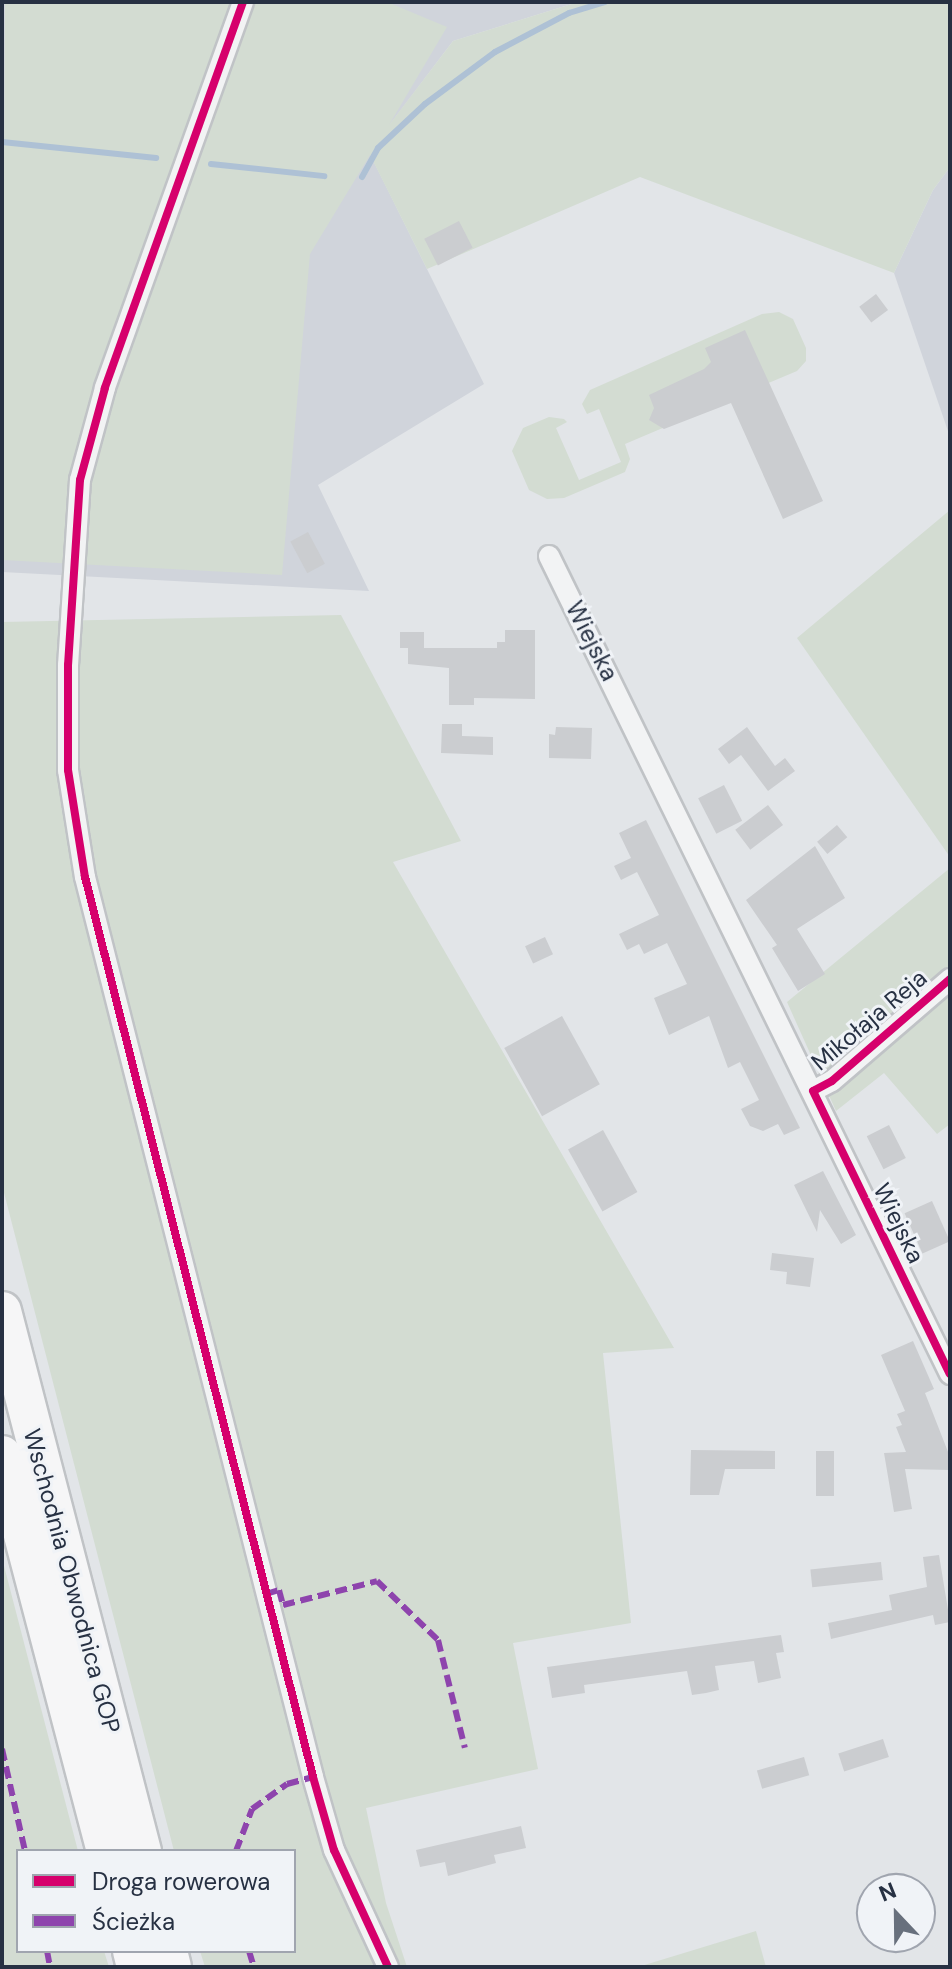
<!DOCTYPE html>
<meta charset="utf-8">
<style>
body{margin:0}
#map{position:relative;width:952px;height:1969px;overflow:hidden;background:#e2e5e8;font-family:"DM Sans",sans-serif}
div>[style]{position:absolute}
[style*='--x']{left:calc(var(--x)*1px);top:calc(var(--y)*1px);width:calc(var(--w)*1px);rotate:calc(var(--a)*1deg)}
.built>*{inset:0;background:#d0d4db}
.green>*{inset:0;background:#d3dcd2}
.stream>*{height:6px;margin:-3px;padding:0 3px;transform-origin:3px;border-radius:3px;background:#aec1d5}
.building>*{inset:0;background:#cbcdd0;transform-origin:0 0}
.roads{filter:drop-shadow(2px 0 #c0c3c6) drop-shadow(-2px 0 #c0c3c6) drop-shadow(0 2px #c0c3c6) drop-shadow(0 -2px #c0c3c6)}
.street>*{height:20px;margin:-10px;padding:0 10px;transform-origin:10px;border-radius:10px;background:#f2f3f4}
.highway>*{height:38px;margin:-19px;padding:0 19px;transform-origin:19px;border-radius:19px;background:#f6f6f7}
.quiet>*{height:6px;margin-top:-3px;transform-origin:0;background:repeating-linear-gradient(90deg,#8e44ad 0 12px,transparent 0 18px)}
.cycleway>*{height:8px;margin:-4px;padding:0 4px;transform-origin:4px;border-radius:4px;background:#d6006c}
span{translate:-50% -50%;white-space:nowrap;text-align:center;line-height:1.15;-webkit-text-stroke:6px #f0f3f7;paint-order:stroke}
.street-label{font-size:24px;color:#273143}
.frame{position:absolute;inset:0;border:4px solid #273143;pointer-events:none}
.legend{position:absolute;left:16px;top:1849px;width:280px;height:104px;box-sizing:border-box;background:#f0f3f7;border:2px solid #a0a5af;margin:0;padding:10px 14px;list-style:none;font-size:24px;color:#273143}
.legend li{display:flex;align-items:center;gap:16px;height:40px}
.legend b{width:40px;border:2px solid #a0a5af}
.north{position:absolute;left:856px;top:1873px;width:80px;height:80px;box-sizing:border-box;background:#f0f3f7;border:2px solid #a0a5af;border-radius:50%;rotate:338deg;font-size:22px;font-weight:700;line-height:32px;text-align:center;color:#273143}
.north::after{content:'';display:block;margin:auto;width:28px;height:36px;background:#68707d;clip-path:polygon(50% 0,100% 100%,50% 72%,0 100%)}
</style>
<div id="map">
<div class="built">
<div style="clip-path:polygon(2px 2px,578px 2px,453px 41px,369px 152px,484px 384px,318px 485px,369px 591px,2px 572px)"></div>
<div style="clip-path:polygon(950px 167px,950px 437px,894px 273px,933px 190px)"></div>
</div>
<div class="green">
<div style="clip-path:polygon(5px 2px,387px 2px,447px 27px,389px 125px,453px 41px,578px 2px,950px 2px,950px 167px,933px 190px,894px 273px,640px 177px,427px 269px,370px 155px,310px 254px,282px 575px,2px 560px)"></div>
<div style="clip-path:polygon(779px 312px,793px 319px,806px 348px,806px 361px,797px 371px,625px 444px,630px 459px,625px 472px,564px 498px,547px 499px,529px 490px,512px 451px,523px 428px,549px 417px,564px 419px,567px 422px,556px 428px,579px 480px,621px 462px,599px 409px,587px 414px,582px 404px,590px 390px,762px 314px)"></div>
<div style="clip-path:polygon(950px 510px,950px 857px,797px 638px)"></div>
<div style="clip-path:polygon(341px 615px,461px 841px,393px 862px,674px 1348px,603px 1353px,631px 1623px,513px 1643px,538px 1769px,366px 1808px,386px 1903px,407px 1967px,205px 1967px,200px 1951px,294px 1951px,294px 1851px,174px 1851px,2px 1185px,2px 622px)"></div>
<div style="clip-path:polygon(950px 868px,950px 1124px,937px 1134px,884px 1073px,836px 1111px,787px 1002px)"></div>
<div style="clip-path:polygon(2px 1558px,78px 1851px,18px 1851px,18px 1951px,104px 1951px,109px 1967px,2px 1967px)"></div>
<div style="clip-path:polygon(756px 1931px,766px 1967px,638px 1967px)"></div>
</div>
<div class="stream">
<div style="--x:2;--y:142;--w:155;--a:5.9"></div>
<div style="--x:211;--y:164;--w:114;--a:6.1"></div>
<div style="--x:362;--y:177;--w:33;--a:-61"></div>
<div style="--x:378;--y:148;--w:64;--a:-43.1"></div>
<div style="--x:425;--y:104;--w:87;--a:-36.6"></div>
<div style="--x:495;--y:52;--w:84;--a:-27.8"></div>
<div style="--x:569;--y:13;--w:38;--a:-17"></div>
</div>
<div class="building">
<div style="left:459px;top:221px;width:30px;height:39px;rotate:63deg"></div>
<div style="left:876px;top:294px;width:20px;height:21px;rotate:53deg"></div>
<div style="clip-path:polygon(745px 330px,823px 501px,783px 519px,731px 403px,664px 429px,649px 420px,654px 408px,649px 395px,704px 369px,711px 362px,705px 348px)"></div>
<div style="left:308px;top:532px;width:36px;height:20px;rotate:62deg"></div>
<div style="clip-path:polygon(505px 630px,535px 630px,535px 699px,474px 698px,474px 705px,449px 705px,449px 668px,408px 664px,408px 648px,400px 648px,400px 632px,424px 632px,424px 648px,497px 648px,497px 642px,505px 642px)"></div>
<div style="clip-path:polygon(442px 724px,462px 724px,462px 736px,493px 737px,493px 755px,441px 753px)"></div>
<div style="clip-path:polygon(556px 727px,592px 728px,591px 759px,549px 758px,549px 734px,555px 735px)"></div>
<div style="clip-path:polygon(747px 727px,775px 766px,785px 758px,795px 771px,768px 791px,741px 755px,729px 764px,718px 749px)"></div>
<div style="left:724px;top:785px;width:40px;height:29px;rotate:63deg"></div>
<div style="left:768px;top:805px;width:25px;height:41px;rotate:53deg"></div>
<div style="clip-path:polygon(646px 820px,800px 1128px,784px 1135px,778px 1124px,763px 1131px,750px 1126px,741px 1109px,759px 1100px,740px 1062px,728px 1068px,709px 1016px,669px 1035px,654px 998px,687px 984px,667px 943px,644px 954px,639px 944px,627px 950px,619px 934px,659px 915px,637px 872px,621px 880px,614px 866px,631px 858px,619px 833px)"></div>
<div style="left:837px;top:825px;width:16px;height:26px;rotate:50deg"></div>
<div style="clip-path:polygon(815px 846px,845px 898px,797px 929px,825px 974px,798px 991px,772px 948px,777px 945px,746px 900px)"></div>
<div style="left:545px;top:937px;width:19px;height:22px;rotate:65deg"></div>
<div style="left:562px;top:1016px;width:78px;height:66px;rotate:61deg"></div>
<div style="left:889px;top:1125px;width:37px;height:25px;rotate:63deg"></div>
<div style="left:603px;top:1130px;width:71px;height:40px;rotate:61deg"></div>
<div style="clip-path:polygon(823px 1171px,856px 1235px,841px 1244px,820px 1210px,817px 1232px,794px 1185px)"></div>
<div style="left:932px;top:1201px;width:44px;height:30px;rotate:66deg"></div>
<div style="clip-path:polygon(772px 1253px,814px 1258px,810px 1287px,786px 1284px,787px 1272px,770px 1270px)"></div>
<div style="clip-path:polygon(913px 1341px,934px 1389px,925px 1393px,950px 1457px,950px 1470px,905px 1469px,912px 1509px,894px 1512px,884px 1453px,906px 1452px,896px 1427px,902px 1425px,897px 1414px,905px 1411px,881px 1355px)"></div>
<div style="clip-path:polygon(691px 1450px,775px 1451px,775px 1469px,725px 1469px,719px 1495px,690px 1495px)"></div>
<div style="left:816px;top:1451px;width:18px;height:45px"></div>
<div style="clip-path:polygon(939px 1555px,950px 1622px,935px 1625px,933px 1615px,831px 1639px,828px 1623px,892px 1610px,889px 1595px,927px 1587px,923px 1557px)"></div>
<div style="left:881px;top:1562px;width:18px;height:71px;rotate:84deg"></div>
<div style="clip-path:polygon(781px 1635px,784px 1652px,776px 1653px,781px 1678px,758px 1683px,754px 1661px,715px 1666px,719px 1690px,706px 1693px,692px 1695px,687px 1671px,584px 1685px,585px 1693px,552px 1698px,547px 1667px)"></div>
<div style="left:883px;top:1739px;width:19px;height:47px;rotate:72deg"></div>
<div style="left:804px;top:1757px;width:19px;height:49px;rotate:74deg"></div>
<div style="clip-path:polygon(521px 1826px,526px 1848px,494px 1855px,496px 1863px,448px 1876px,445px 1862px,420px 1867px,416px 1850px)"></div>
</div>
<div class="roads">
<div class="street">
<div style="--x:243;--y:2;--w:410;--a:109.7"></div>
<div style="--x:105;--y:388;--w:95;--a:105.2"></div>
<div style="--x:80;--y:480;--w:185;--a:93.7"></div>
<div style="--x:68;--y:665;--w:105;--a:90"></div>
<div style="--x:68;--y:770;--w:108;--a:81"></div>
<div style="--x:85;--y:877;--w:928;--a:75.78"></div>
<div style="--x:313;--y:1777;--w:76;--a:74"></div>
<div style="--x:334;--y:1850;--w:129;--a:65.2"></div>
<div style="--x:549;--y:556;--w:911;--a:63.88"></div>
<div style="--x:813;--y:1091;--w:21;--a:-28"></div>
<div style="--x:832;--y:1081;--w:156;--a:-40.8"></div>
</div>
<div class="highway">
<div style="--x:2;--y:1311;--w:558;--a:75.47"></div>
<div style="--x:2;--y:1455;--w:409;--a:75.3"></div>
<div style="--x:132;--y:1951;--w:16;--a:76"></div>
<div style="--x:168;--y:1951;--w:16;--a:76"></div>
</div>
</div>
<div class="quiet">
<div style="--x:266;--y:1594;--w:14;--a:-17"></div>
<div style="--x:279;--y:1590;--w:16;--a:75"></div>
<div style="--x:283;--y:1605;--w:97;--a:-14.3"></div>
<div style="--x:377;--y:1581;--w:85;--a:44"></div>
<div style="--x:438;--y:1640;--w:111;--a:76"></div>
<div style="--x:2;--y:1749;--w:105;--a:77.3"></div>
<div style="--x:236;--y:1851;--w:45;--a:-69.1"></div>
<div style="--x:252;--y:1809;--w:43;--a:-35.5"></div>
<div style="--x:287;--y:1784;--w:27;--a:-15"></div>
<div style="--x:47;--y:1951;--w:16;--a:79"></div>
<div style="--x:249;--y:1951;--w:17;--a:73"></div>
</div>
<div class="cycleway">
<div style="--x:243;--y:2;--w:410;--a:109.7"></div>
<div style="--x:105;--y:388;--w:95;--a:105.2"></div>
<div style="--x:80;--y:480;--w:185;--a:93.7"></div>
<div style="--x:68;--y:665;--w:105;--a:90"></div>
<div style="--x:68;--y:770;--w:108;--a:81"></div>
<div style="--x:85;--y:877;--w:928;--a:75.78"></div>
<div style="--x:313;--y:1777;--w:76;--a:74"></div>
<div style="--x:334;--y:1850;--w:129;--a:65.2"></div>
<div style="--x:950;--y:979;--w:156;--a:139.2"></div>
<div style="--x:832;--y:1081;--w:21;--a:152"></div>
<div style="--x:813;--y:1091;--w:314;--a:64.2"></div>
</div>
<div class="street-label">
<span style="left:592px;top:641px;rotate:63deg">Wiejska</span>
<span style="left:869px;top:1020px;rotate:-40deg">Mikołaja Reja</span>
<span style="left:899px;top:1223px;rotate:64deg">Wiejska</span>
<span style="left:72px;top:1581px;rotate:75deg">Wschodnia Obwodnica GOP</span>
</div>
<div class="frame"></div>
<ul class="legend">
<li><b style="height:10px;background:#d6006c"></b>Droga rowerowa</li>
<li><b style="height:10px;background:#8e44ad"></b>Ścieżka</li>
</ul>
<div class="north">N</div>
</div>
